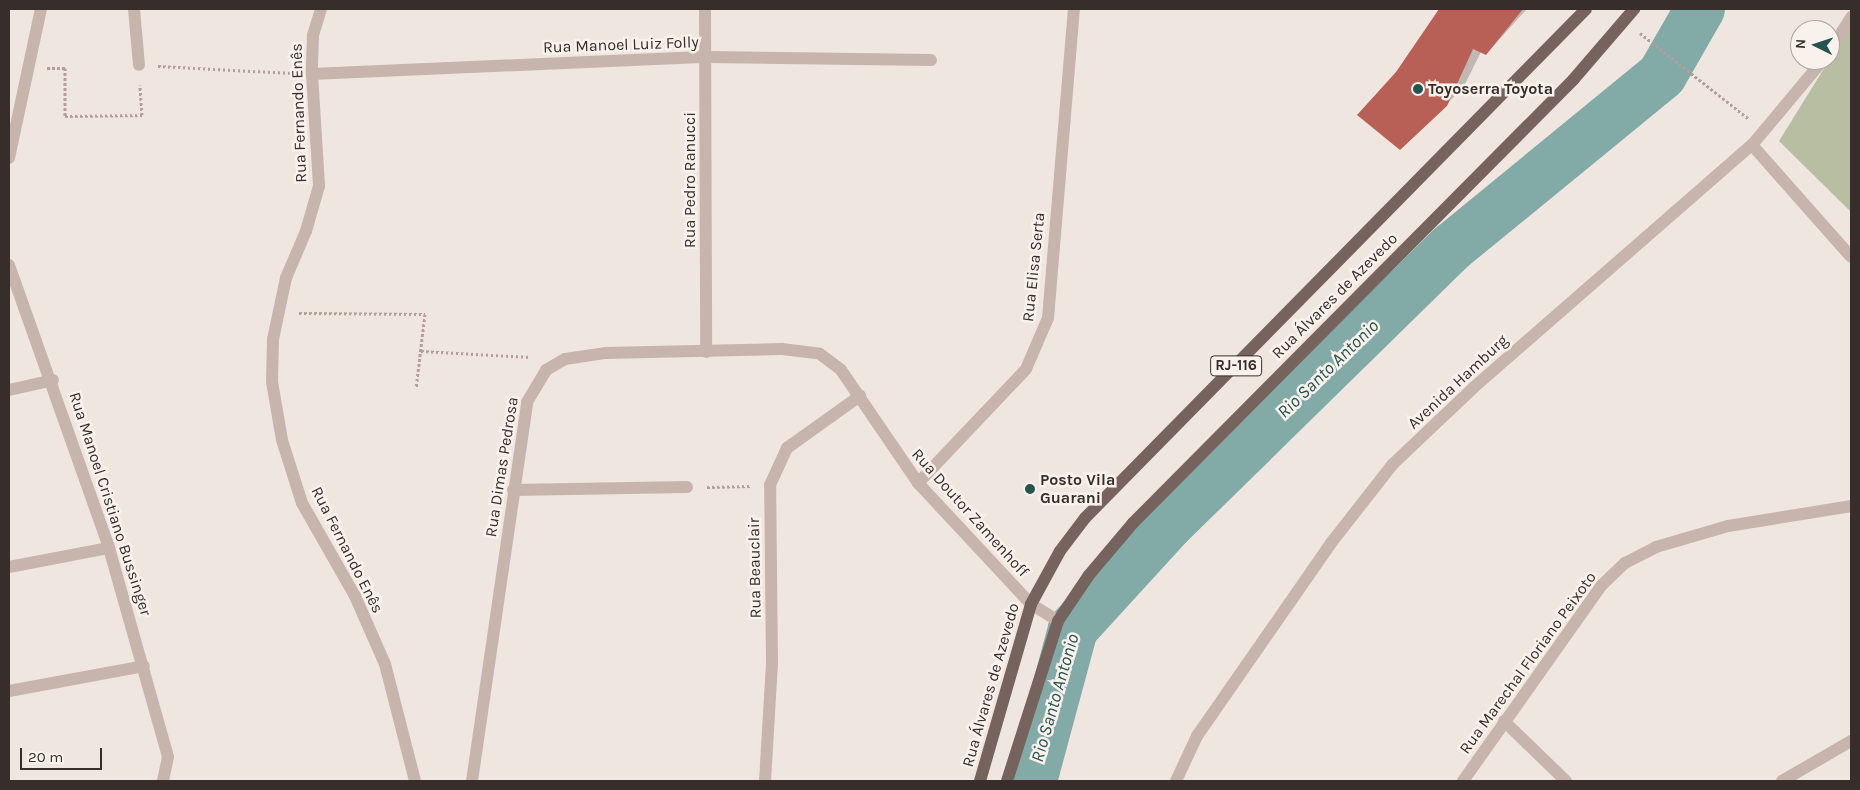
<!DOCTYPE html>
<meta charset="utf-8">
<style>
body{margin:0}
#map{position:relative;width:1860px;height:790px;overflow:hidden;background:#f0e6e0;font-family:Karla,sans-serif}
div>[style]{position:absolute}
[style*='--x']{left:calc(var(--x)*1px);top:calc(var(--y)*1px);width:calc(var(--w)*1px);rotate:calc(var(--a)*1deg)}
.green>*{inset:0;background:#b8bea1}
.shadow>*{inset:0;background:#0003}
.river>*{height:50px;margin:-25px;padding:0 25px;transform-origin:25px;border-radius:25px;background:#82aaa7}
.building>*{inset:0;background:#b96056}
.path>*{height:3px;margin-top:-1.5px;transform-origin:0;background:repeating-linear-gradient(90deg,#b39f97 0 2.5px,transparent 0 5px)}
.lane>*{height:12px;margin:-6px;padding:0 6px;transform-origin:6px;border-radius:6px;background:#c7b5ad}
.street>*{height:12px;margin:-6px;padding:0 6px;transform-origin:6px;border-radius:6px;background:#c7b5ad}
.primary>*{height:12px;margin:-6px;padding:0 6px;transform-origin:6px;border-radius:6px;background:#77635e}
.dots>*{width:14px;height:14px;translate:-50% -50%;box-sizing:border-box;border:2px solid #f8f1ec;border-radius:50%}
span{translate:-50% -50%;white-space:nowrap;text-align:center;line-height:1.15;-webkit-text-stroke:5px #f8f1ec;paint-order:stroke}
.shield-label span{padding:1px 4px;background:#f8f1ec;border:1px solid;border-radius:4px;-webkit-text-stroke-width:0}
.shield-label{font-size:15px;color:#372d2b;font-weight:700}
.street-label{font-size:16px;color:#372d2b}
.poi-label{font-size:16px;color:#372d2b;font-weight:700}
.left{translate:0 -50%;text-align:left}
.water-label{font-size:18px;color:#255450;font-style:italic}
.frame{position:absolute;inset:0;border:10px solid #372d2b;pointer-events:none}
.north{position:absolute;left:1790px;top:20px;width:50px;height:50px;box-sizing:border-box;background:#f8f1ec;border:1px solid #aba39f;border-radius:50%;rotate:274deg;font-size:14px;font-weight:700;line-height:20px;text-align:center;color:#372d2b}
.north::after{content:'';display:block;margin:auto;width:18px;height:22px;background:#255450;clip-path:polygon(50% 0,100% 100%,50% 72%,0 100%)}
.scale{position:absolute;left:20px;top:748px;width:82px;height:22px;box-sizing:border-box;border:2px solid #372d2b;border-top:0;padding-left:6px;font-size:15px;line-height:18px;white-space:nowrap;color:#372d2b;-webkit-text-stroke:4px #f8f1ec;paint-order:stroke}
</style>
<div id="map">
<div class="green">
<div style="clip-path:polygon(1851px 25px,1851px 212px,1779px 141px)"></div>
</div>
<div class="shadow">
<div style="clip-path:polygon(1441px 9px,1527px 9px,1486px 54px,1481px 52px,1464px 86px,1446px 105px,1397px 73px)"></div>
</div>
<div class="river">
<div style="--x:1032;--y:781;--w:157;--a:-74.9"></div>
<div style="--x:1073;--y:629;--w:141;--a:-47.6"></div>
<div style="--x:1168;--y:525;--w:397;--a:-44.4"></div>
<div style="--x:1452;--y:247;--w:271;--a:-39.3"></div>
<div style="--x:1662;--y:75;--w:76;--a:-60.1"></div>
</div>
<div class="building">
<div style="clip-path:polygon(1439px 9px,1523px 9px,1486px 55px,1473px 49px,1447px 106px,1400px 150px,1357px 115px,1396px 72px)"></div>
</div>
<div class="path">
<div style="--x:1640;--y:33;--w:139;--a:38.3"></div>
<div style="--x:158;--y:66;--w:134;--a:3"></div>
<div style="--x:47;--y:68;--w:18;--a:0"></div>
<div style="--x:65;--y:68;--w:48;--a:90"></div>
<div style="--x:65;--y:116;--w:77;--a:-0.7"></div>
<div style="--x:142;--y:115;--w:30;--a:-94"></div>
<div style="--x:299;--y:313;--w:126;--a:0.5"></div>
<div style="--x:425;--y:314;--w:75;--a:96.9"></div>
<div style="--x:421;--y:351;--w:109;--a:3.2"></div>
<div style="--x:707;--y:487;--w:44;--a:-1.3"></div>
</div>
<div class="lane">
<div style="--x:134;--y:9;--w:56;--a:84.9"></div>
</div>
<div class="street">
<div style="--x:321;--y:9;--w:28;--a:107"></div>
<div style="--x:313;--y:36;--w:38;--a:92"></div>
<div style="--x:312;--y:74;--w:112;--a:86.4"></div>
<div style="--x:319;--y:186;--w:47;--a:106.1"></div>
<div style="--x:306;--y:231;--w:51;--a:113.1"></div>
<div style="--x:286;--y:278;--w:62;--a:102"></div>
<div style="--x:273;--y:339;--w:43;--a:91.3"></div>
<div style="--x:272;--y:382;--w:59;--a:80.2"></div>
<div style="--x:282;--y:440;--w:66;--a:72.4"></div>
<div style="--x:302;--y:503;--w:107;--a:60.3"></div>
<div style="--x:355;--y:596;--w:74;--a:66.2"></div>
<div style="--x:385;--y:664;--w:121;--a:75.6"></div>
<div style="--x:705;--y:9;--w:343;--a:89.8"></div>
<div style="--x:1830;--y:51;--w:40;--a:-58"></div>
<div style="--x:312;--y:74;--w:396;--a:-2.5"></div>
<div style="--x:708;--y:57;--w:223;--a:0.8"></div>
<div style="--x:1752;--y:145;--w:149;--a:48.5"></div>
<div style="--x:9;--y:158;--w:152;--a:-77.9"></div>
<div style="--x:9;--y:265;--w:300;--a:70.5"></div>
<div style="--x:109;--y:548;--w:217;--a:74.2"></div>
<div style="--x:168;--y:757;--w:25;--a:102"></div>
<div style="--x:9;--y:390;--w:45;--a:-12.8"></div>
<div style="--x:918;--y:483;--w:157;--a:-46.5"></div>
<div style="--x:1026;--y:369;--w:56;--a:-66.7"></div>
<div style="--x:1048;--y:318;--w:310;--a:-85.2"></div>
<div style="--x:513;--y:490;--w:174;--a:-1"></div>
<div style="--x:9;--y:567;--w:102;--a:-10.8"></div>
<div style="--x:9;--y:691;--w:137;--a:-10.5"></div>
<div style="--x:1504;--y:721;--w:86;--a:44.1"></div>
<div style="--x:472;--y:781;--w:383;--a:-81.7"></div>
<div style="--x:527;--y:402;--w:37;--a:-59"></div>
<div style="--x:546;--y:370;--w:22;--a:-30"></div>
<div style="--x:565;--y:359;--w:40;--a:-8.5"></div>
<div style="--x:605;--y:353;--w:177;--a:-1.3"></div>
<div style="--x:782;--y:349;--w:38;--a:7"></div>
<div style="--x:820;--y:354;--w:26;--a:37"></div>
<div style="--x:841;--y:370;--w:137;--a:55.7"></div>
<div style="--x:918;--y:483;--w:166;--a:47"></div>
<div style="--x:1031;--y:604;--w:32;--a:32"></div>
<div style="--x:765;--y:781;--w:117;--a:-86.6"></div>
<div style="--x:772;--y:664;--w:179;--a:-90.6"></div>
<div style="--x:770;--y:485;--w:41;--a:-65.3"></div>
<div style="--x:787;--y:448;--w:90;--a:-35.5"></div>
<div style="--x:1176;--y:781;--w:50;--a:-65"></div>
<div style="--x:1197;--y:736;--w:235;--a:-55.2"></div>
<div style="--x:1331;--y:543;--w:100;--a:-51.9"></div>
<div style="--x:1393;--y:464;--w:110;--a:-43.5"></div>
<div style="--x:1473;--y:388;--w:370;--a:-41.1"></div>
<div style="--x:1752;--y:145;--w:111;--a:-50.1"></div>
<div style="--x:1463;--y:781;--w:240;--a:-54.7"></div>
<div style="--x:1602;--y:585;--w:32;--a:-44"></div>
<div style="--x:1625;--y:563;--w:35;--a:-27"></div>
<div style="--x:1656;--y:547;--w:75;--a:-16.3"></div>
<div style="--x:1728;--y:526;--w:125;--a:-9.2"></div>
<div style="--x:1782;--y:781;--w:80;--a:-30.1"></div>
</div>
<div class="primary">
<div style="--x:980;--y:781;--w:184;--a:-73.9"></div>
<div style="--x:1031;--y:604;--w:60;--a:-61.3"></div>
<div style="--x:1060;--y:551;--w:41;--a:-52.9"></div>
<div style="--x:1085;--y:518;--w:714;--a:-45.45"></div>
<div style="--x:1007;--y:781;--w:168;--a:-72.3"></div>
<div style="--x:1058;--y:621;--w:55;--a:-56"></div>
<div style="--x:1089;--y:575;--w:68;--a:-49.8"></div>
<div style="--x:1133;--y:523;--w:624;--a:-45.19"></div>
<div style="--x:1573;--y:80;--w:94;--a:-49.3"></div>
</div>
<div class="dots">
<div style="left:1418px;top:89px;background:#255450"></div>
<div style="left:1030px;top:489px;background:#255450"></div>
</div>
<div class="shield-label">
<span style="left:1236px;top:366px">RJ-116</span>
</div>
<div class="street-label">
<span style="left:621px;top:45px;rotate:-2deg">Rua Manoel Luiz Folly</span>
<span style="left:299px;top:113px;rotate:-92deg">Rua Fernando Enês</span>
<span style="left:690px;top:180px;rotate:-90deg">Rua Pedro Ranucci</span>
<span style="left:1034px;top:267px;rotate:-84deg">Rua Elisa Serta</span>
<span style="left:1335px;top:296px;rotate:-45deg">Rua Álvares de Azevedo</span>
<span style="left:1458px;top:382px;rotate:-43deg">Avenida Hamburg</span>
<span style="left:502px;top:467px;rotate:-81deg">Rua Dimas Pedrosa</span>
<span style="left:110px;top:504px;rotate:72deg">Rua Manoel Cristiano Bussinger</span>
<span style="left:970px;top:513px;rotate:48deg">Rua Doutor Zamenhoff</span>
<span style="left:347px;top:550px;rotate:63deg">Rua Fernando Enês</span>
<span style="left:755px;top:568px;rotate:-91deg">Rua Beauclair</span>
<span style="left:1528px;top:663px;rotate:-54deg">Rua Marechal Floriano Peixoto</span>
<span style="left:991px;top:685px;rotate:-74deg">Rua Álvares de Azevedo</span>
</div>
<div class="poi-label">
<span class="left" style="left:1428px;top:89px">Toyoserra Toyota</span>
<span class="left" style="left:1040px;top:489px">Posto Vila<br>Guarani</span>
</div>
<div class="water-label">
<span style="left:1328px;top:369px;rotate:-44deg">Rio Santo Antonio</span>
<span style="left:1055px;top:698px;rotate:-74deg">Rio Santo Antonio</span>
</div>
<div class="frame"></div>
<div class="north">N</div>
<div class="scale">20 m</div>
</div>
